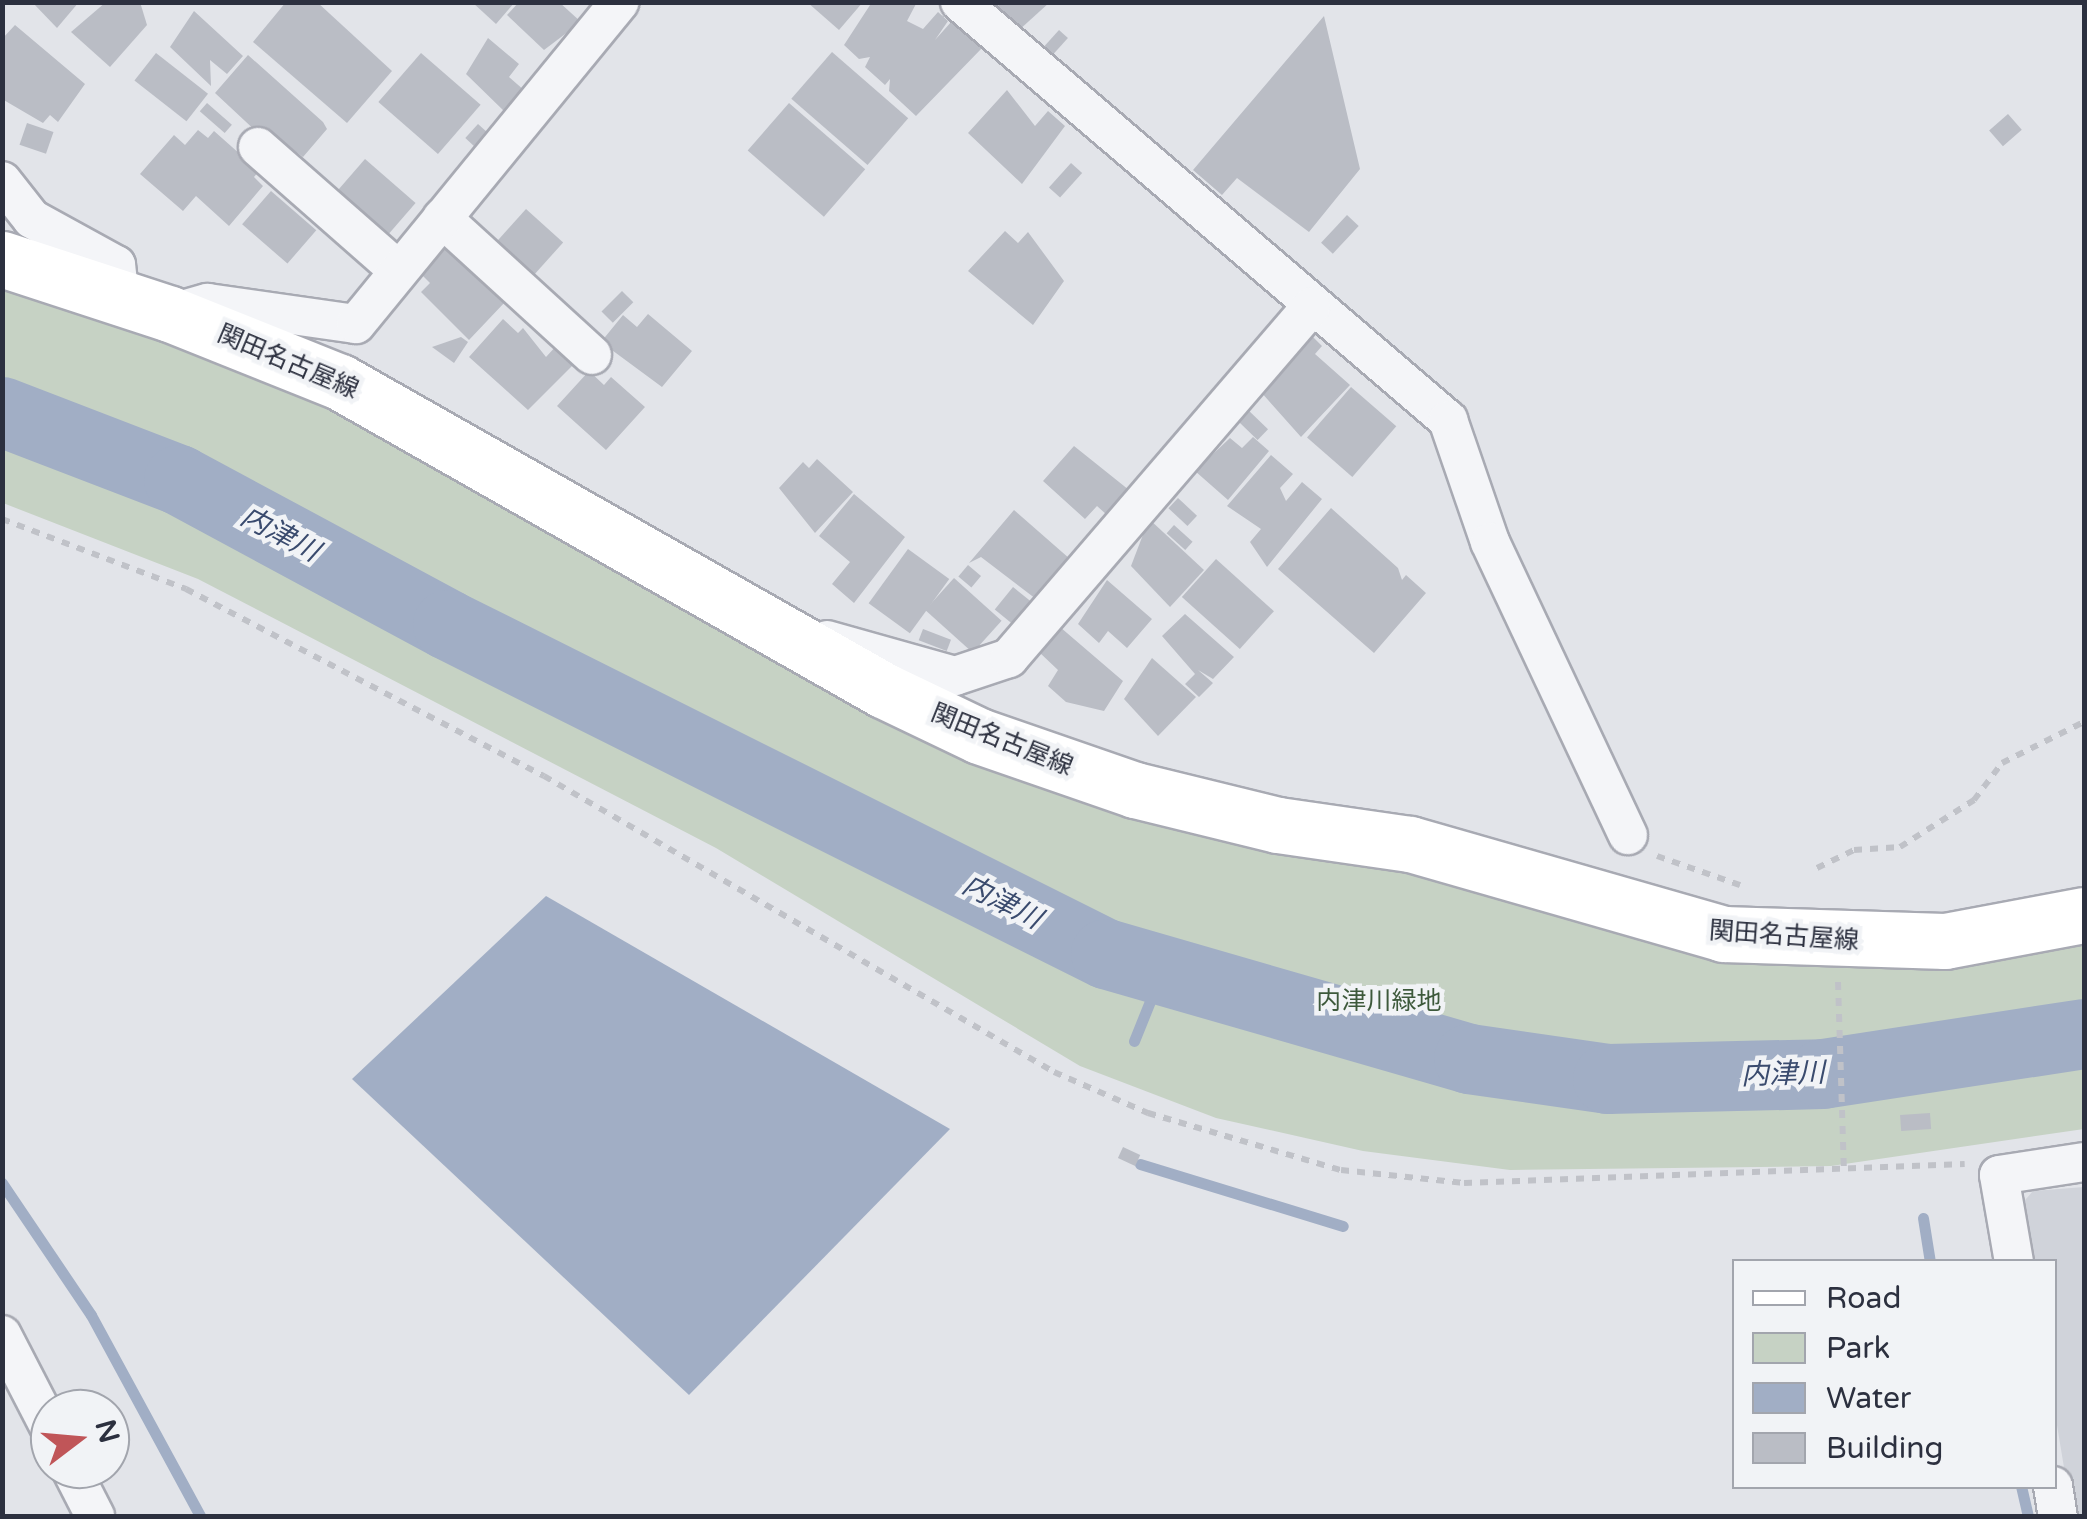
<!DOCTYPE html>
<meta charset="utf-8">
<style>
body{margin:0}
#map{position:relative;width:2087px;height:1519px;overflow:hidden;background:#e2e4e9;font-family:"Varela Round","Noto Sans JP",sans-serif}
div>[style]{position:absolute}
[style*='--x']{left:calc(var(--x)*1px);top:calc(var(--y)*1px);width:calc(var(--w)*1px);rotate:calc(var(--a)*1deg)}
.built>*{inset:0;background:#d0d3da}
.green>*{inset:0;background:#c6d2c4}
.water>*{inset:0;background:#a1aec5}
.stream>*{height:11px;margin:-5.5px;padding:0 5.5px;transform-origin:5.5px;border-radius:5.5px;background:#a1aec5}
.river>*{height:70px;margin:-35px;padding:0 35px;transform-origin:35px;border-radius:35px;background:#a1aec5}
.building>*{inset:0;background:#babdc5;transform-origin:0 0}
.path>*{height:6px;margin-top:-3px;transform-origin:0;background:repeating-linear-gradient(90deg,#c0c2c8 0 8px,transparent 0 16px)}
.roads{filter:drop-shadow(2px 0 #a8aab3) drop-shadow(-2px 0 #a8aab3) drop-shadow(0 2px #a8aab3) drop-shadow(0 -2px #a8aab3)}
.street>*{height:38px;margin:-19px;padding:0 19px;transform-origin:19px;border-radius:19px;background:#f4f5f8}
.primary>*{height:55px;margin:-27.5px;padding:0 27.5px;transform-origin:27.5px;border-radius:27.5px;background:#fff}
span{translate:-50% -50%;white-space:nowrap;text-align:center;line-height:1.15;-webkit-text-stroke:9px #f1f3f6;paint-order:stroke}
.street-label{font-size:25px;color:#2c303f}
.park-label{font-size:25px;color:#3d593b}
.water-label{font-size:28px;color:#3a4b6e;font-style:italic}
.frame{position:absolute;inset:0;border:5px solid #2c303f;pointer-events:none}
.legend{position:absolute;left:1732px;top:1259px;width:325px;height:230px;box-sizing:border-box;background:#f1f3f6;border:2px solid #a2a5ad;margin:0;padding:12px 18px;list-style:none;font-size:30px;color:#2c303f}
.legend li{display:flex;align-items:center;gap:20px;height:50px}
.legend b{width:50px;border:2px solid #a2a5ad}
.north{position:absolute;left:30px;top:1389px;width:100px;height:100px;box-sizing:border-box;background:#f1f3f6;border:2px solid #a2a5ad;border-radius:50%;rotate:74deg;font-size:28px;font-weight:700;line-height:40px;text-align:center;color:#2c303f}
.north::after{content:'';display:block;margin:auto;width:35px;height:45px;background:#c05558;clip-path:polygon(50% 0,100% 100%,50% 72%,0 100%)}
</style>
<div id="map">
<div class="built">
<div style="clip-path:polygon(2084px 1187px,2084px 1516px,2072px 1516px,2055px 1413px,2054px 1262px,2028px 1261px,2019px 1207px,2033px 1191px)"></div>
</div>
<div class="green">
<div style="clip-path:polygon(3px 275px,328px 394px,846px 689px,1668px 930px,2084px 938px,2084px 1129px,1831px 1166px,1510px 1170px,1363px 1151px,1216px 1118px,1080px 1066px,716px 848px,198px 579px,3px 503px)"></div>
</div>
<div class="water">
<div style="clip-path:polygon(546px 896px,950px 1129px,689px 1395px,352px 1079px)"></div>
</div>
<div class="stream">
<div style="--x:1134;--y:1041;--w:78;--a:-68.1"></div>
<div style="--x:1140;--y:1164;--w:212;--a:17"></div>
<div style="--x:2;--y:1183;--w:159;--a:56"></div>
<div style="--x:91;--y:1315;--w:229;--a:61.5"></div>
<div style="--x:1923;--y:1218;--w:45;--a:81"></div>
<div style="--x:2021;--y:1486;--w:31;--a:77"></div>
</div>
<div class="river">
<div style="--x:2;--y:412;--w:190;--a:21"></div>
<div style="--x:179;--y:480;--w:306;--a:28.3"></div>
<div style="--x:448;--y:625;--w:736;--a:26.57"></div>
<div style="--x:1106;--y:954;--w:378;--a:16.1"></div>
<div style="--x:1469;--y:1059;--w:140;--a:8.2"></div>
<div style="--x:1608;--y:1079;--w:215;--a:-1.3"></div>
<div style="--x:1823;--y:1074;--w:264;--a:-8.7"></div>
</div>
<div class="building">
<div style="clip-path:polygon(32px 2px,79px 2px,57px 28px)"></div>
<div style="clip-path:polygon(106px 2px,140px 2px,147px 25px,110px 67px,71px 32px)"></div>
<div style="clip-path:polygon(286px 2px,317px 2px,392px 71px,347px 123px,253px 42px)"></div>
<div style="clip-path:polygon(472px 2px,515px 2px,496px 24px)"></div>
<div style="clip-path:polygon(519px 2px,559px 2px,581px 22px,544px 50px,507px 15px)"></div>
<div style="clip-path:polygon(807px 2px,863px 2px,839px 30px)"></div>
<div style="clip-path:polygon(872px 2px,917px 2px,907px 21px,923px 29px,938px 12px,948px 21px,935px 40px,952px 21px,982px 48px,916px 116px,889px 91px,890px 79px,885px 85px,865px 67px,870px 57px,859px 59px,844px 45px)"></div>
<div style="clip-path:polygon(1001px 2px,1050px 2px,1018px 31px,995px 10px)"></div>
<div style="clip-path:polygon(194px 11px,243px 56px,227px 74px,210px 60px,211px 86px,170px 47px)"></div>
<div style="clip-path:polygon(1324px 16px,1360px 169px,1309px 232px,1237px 178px,1222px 195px,1193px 170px)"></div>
<div style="clip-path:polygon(15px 25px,85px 84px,58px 122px,50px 115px,43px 123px,2px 99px,2px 39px)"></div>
<div style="left:1059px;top:30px;width:12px;height:28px;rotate:42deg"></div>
<div style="clip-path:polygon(488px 38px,519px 64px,509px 77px,525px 91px,506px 113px,466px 74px)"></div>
<div style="left:832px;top:52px;width:101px;height:62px;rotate:41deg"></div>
<div style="left:156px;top:53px;width:66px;height:35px;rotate:38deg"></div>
<div style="left:421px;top:53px;width:79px;height:65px;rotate:41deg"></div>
<div style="clip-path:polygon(248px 55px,323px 122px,327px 129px,303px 157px,263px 127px,258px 133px,215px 93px)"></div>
<div style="clip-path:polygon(1007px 90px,1035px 126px,1048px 111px,1065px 126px,1022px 184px,968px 133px)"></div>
<div style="left:207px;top:103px;width:33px;height:11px;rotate:41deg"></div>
<div style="left:789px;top:103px;width:101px;height:63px;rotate:41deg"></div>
<div style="left:2008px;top:114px;width:21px;height:25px;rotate:49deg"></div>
<div style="left:27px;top:123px;width:28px;height:23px;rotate:19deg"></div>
<div style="left:478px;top:124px;width:12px;height:19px;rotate:42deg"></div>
<div style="clip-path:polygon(198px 130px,208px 138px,214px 131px,259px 171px,254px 177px,263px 186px,229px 226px,196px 196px,183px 211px,140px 174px,174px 135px,185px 145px)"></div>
<div style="left:365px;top:159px;width:67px;height:41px;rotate:41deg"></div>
<div style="left:1071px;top:163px;width:15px;height:33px;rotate:42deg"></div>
<div style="left:271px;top:191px;width:60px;height:44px;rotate:41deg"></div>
<div style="left:526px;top:209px;width:50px;height:48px;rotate:42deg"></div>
<div style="left:1347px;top:215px;width:16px;height:38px;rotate:43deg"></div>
<div style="clip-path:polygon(1005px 231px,1018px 243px,1028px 232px,1064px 281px,1033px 325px,968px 271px)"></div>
<div style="clip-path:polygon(438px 242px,505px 302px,469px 340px,421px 292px,430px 283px,414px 267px)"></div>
<div style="left:622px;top:291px;width:16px;height:29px;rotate:45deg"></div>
<div style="clip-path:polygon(648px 314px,692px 351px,662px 387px,601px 342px,623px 315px,637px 327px)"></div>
<div style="clip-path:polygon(503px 319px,518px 333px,523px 328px,546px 357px,558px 344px,577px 361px,528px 410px,469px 357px)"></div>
<div style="clip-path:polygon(1311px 335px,1322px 346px,1315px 354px,1350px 385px,1301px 437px,1261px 392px)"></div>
<div style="clip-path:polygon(461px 337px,468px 342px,454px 363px,432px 347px)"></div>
<div style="clip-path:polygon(589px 371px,604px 385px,611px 377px,645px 407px,606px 450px,557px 406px)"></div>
<div style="left:1351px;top:387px;width:60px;height:67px;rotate:41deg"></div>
<div style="left:1245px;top:407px;width:32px;height:15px;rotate:44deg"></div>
<div style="clip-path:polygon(1253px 437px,1269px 451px,1228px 500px,1195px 471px,1230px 438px,1242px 448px)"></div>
<div style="clip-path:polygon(1074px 446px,1129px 490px,1107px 515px,1097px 506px,1085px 519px,1043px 481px)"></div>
<div style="clip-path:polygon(1271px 455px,1293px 474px,1280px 488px,1286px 501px,1302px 482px,1322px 499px,1267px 567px,1250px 542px,1261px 529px,1227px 506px)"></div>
<div style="clip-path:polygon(817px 459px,853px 492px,815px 533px,779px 488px,803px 462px,809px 468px)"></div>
<div style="clip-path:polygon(854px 494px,905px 537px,854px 603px,832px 584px,850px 562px,819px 536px)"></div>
<div style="left:1178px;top:498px;width:26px;height:14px;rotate:43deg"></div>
<div style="clip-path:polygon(1331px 508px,1398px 568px,1402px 580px,1406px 575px,1426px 593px,1374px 653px,1278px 569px)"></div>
<div style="clip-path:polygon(1014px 510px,1070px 559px,1036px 599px,981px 557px,969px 563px)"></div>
<div style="clip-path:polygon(1149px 519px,1204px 570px,1170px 607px,1131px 566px)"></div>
<div style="left:1174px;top:525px;width:25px;height:11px;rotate:42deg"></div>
<div style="left:908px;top:549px;width:51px;height:67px;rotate:36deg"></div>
<div style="left:1216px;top:559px;width:78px;height:51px;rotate:42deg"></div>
<div style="left:968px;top:565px;width:17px;height:15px;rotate:40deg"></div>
<div style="left:954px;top:578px;width:64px;height:43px;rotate:42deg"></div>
<div style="clip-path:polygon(1107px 580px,1152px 619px,1127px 648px,1108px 631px,1099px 643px,1078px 624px)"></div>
<div style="left:1013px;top:587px;width:28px;height:29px;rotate:39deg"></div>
<div style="clip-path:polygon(1185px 614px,1234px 657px,1213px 679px,1198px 670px,1213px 683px,1199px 697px,1185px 684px,1195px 674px,1162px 636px)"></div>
<div style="clip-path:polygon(1060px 627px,1123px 681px,1104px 711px,1066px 702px,1048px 686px,1058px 670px,1039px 652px)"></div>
<div style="left:923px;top:629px;width:30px;height:12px;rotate:21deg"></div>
<div style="clip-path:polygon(1152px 658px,1196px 697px,1158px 736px,1124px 699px)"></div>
<div style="left:1930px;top:1113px;width:16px;height:30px;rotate:86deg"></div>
<div style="left:1123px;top:1147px;width:19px;height:12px;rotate:25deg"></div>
</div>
<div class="path">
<div style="--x:2;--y:519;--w:197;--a:20.8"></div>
<div style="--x:186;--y:589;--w:404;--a:27.6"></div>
<div style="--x:544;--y:776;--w:590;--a:30.13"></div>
<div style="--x:1054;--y:1072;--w:103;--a:23.6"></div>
<div style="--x:1148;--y:1113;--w:201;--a:16.5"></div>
<div style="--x:1341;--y:1170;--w:124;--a:6"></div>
<div style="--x:1464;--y:1183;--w:501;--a:-2.17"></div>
<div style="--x:1657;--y:856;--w:88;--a:19.3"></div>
<div style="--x:1817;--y:868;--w:41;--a:-25.9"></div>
<div style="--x:1854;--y:850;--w:46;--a:-3.7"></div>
<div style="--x:1900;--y:847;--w:88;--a:-32.4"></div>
<div style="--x:1974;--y:800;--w:46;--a:-52.9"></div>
<div style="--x:2002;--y:763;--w:92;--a:-26.6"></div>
<div style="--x:1838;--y:982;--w:192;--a:88.2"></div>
</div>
<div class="roads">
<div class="street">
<div style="--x:960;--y:2;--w:643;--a:40.58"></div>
<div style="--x:1448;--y:420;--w:129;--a:71"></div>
<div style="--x:1490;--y:542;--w:324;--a:64.8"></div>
<div style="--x:258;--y:147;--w:185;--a:41.3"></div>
<div style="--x:2;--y:181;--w:48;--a:51.7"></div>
<div style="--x:32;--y:219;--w:96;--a:28.7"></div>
<div style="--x:116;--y:265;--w:32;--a:83"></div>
<div style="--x:442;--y:218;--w:203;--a:42.4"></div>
<div style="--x:172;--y:313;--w:37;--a:-16"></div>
<div style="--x:208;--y:303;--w:149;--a:8.1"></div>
<div style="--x:356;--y:324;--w:416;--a:-50.7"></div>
<div style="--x:827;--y:640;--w:133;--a:15.7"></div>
<div style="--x:955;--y:676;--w:57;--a:-18.4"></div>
<div style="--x:1009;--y:658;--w:463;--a:-49.3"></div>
<div style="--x:2014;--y:1262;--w:88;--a:-99.8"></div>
<div style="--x:1999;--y:1175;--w:86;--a:-8.7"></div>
<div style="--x:2;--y:1335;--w:105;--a:62.7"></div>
<div style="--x:71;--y:1469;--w:53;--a:62.9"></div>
<div style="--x:2053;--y:1486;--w:30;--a:81"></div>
</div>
<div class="primary">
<div style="--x:2;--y:259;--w:177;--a:18.1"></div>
<div style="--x:170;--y:314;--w:183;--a:21.8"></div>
<div style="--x:340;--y:382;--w:624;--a:29.56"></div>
<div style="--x:883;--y:690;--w:106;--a:25.6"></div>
<div style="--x:979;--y:736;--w:165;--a:19.1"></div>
<div style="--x:1135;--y:790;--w:147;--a:13.8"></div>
<div style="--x:1278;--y:825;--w:133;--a:8.2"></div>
<div style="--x:1410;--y:844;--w:326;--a:16"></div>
<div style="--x:1723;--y:934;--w:222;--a:1.8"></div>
<div style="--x:1945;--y:941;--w:141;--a:-10.6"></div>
</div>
</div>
<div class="street-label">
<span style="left:288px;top:362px;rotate:23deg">関田名古屋線</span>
<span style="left:1002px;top:740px;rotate:22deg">関田名古屋線</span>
<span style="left:1784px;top:936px;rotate:4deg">関田名古屋線</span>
</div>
<div class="park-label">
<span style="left:1379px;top:1001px">内津川緑地</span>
</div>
<div class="water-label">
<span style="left:280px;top:534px;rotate:28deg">内津川</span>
<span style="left:1002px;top:902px;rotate:27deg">内津川</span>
<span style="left:1783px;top:1074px;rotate:-2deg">内津川</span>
</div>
<div class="frame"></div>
<ul class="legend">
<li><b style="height:12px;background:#fff"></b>Road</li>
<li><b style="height:28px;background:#c6d2c4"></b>Park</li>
<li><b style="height:28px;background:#a1aec5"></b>Water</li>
<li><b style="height:28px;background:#babdc5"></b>Building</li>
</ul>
<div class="north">N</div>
</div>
